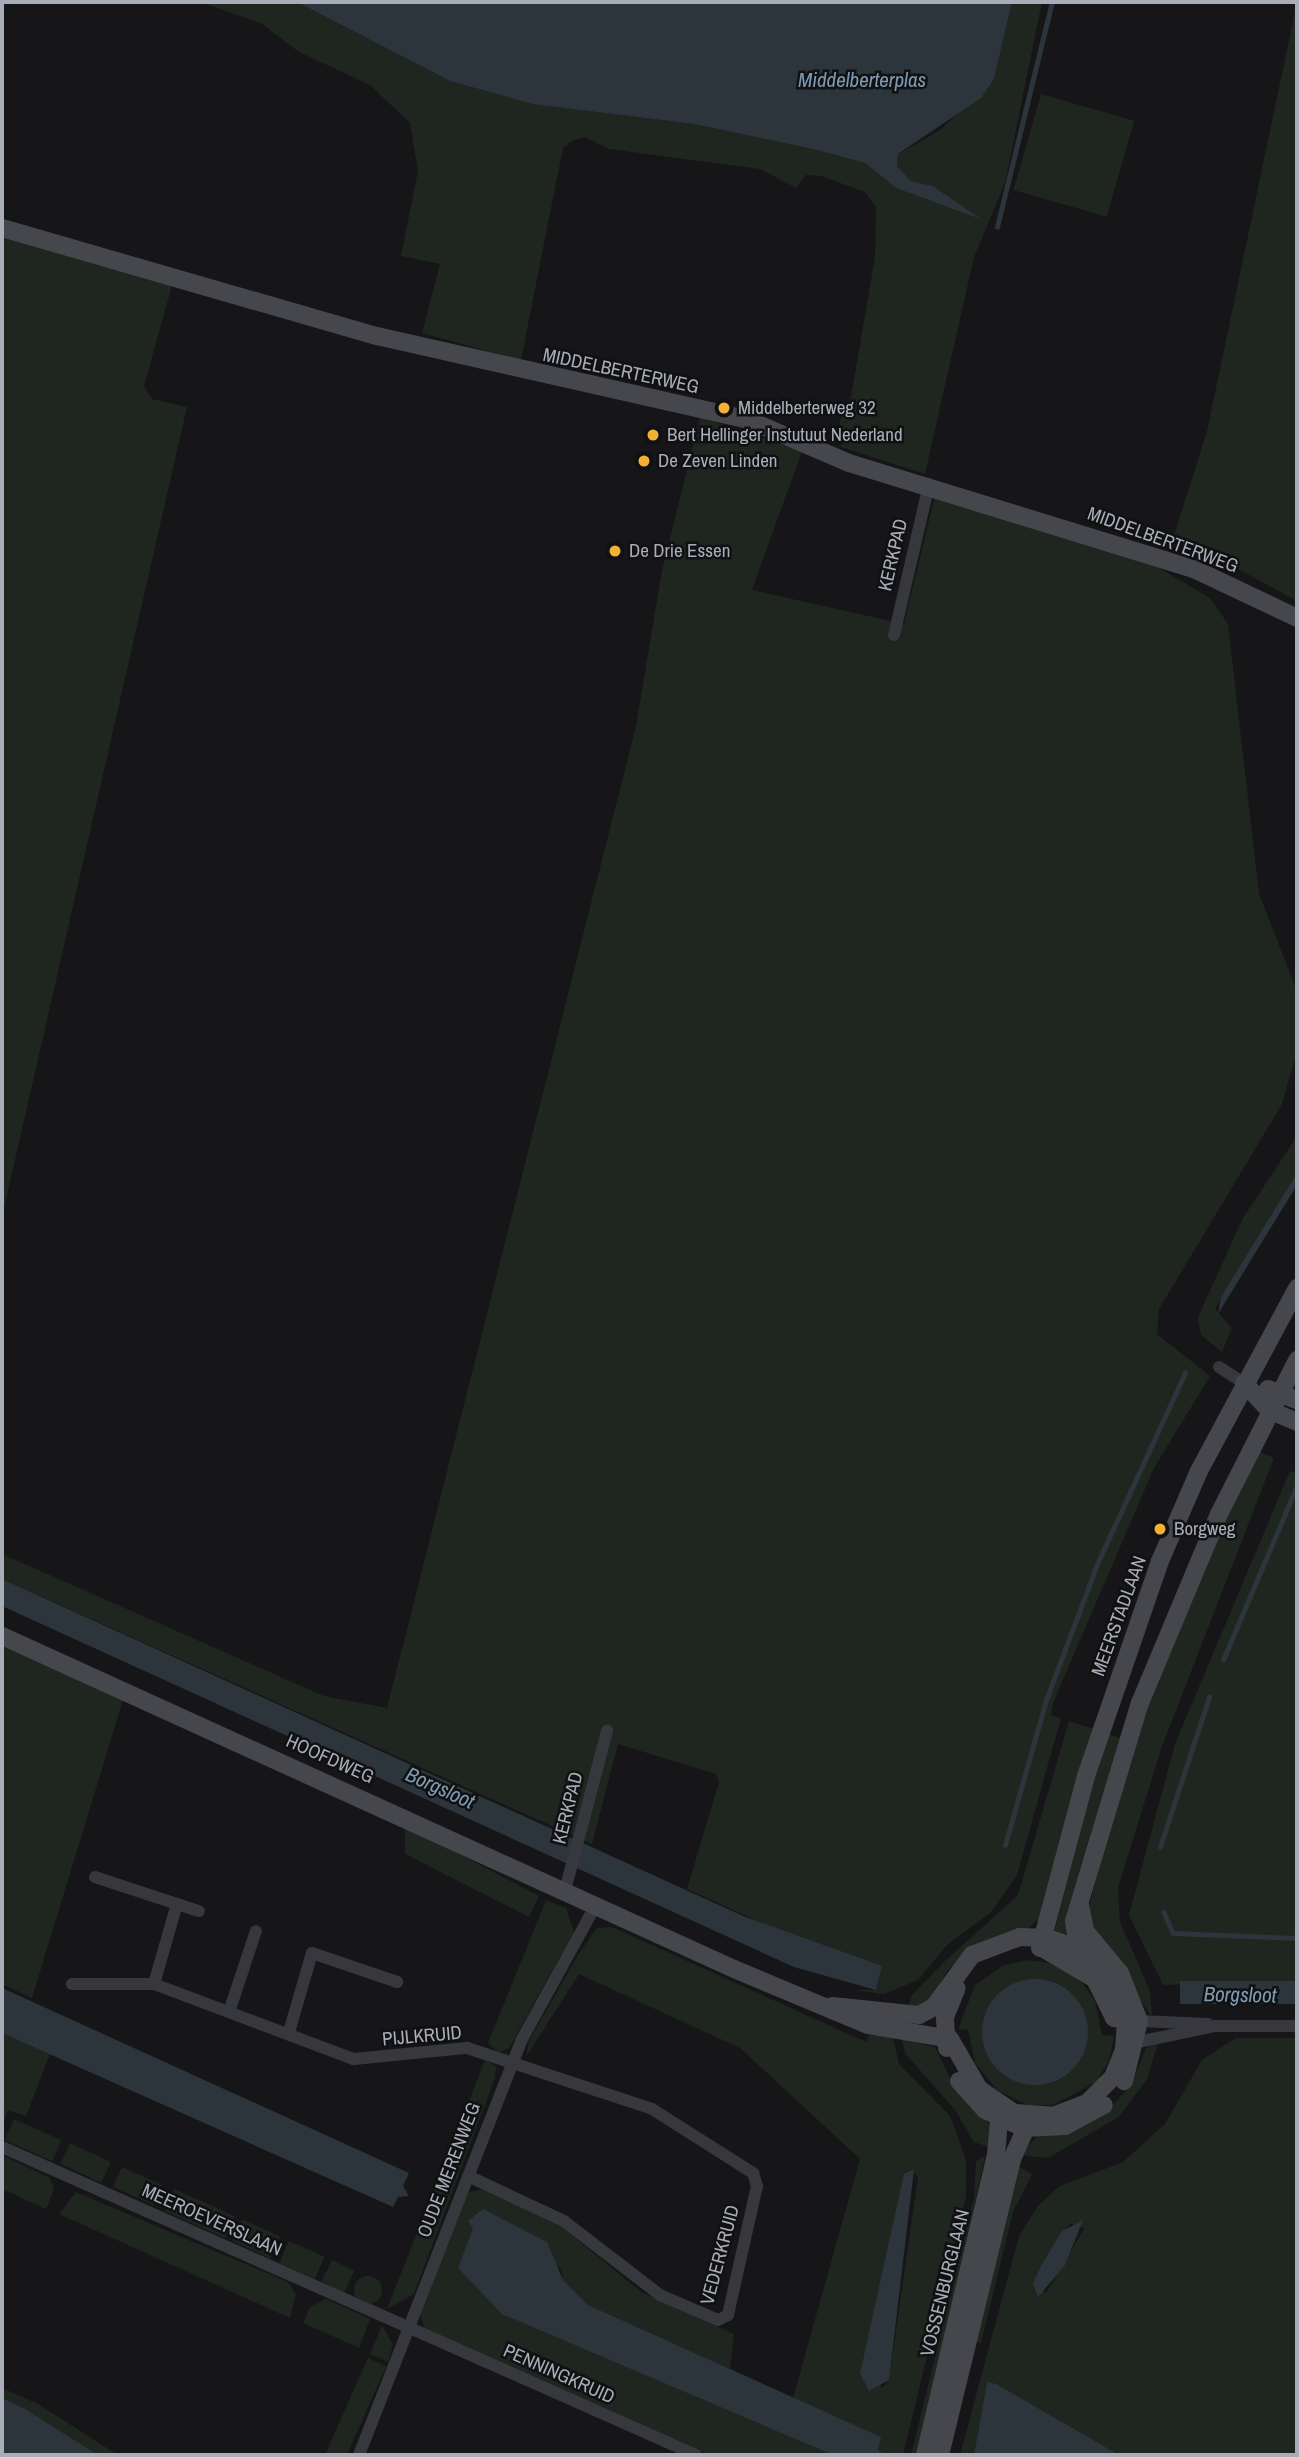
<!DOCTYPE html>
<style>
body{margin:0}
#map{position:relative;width:1299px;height:2457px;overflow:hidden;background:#161618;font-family:"Archivo Narrow",sans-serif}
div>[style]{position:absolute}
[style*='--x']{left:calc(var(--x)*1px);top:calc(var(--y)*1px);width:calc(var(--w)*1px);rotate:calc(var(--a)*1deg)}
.green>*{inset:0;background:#1e261f;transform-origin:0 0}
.round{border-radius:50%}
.water>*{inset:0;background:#2c353c;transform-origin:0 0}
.stream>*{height:4.5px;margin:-2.25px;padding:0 2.25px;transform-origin:2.25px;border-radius:2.25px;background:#2c353c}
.street>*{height:12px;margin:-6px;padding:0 6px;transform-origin:6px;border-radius:6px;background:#37383d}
.secondary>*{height:18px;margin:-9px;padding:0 9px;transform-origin:9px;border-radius:9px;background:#45474d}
.dots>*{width:19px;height:19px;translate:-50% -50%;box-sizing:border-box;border:4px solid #111113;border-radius:50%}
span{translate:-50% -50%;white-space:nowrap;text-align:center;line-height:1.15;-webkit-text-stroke:5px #111113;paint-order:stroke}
.street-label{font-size:19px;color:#a8adb8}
.poi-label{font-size:19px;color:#a8adb8}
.left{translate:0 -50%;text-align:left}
.water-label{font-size:21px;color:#7f9bb3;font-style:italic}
.frame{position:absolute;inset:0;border:4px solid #a8adb8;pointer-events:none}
</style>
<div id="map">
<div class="green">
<div style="clip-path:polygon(201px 2px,297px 2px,450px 81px,532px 104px,694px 124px,817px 150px,865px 163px,896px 188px,976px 216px,933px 186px,911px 181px,897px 166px,898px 154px,939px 131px,994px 79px,1012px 2px,1042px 2px,1005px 183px,974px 257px,925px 474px,841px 447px,840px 420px,851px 397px,875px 257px,876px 207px,865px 192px,821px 176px,806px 175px,796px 188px,760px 169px,609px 149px,585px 137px,572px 141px,563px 148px,521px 360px,422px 333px,440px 264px,401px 256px,418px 171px,410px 123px,370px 85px,299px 52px,262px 24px)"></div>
<div style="clip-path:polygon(1297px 2px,1297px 601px,1242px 571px,1170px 548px,1207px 431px)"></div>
<div style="left:1041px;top:94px;width:97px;height:100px;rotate:16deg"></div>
<div style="clip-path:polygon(2px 233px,173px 282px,144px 386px,152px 399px,187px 407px,2px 1217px)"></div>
<div style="clip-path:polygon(700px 417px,802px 451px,752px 590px,904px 624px,935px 495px,1147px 561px,1210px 598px,1228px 624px,1259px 894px,1297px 991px,1297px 1051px,1282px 1104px,1159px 1309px,1157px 1334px,1210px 1376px,1154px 1468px,1053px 1703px,1051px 1715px,1061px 1718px,1017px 1875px,991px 1912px,947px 1945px,918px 1980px,884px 1994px,854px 1990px,876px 1990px,882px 1966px,817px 1948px,687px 1889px,719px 1782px,716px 1774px,618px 1744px,592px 1844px,2px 1579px,2px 1554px,324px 1696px,387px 1708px,636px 726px,662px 571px)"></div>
<div style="clip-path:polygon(1297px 1136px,1297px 1173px,1215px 1309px,1232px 1328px,1222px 1352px,1201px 1335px,1198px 1317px,1243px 1218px)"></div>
<div style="clip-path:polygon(1255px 1450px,1274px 1458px,1161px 1749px,1118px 1888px,1120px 1922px,1150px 1991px,1152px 2017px,1092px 1929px,1089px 1907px,1129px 1751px)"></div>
<div style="clip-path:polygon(1290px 1471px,1297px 1473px,1297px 1982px,1163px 1985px,1129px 1915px,1175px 1744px)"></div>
<div style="clip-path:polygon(2px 1646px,123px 1700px,32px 1998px,2px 1984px)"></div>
<div style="clip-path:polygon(1069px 1721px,1097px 1730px,1042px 1916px,1029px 1928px,978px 1945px,948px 1970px,929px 2001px,907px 2011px,912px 1995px,944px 1962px,1018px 1895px)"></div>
<div style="clip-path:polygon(1106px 1733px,1124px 1739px,1065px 1937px,1054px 1933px)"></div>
<div style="clip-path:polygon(405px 1825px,539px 1896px,529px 1917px,405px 1854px)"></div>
<div style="clip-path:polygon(546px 1900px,566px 1908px,574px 1932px,509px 2048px,499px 2053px,488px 2043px)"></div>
<div style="clip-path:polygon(evenodd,612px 1927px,866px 2042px,870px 2031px,893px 2037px,899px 2064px,950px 2116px,966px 2160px,966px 2196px,903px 2455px,885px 2455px,877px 2450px,880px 2437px,793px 2398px,860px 2159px,740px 2048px,579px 1974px,526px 2057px,529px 2041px,578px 1955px,597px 1928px,612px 1927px,910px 2169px,918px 2177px,889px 2380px,882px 2388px,862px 2363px,910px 2169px)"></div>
<div style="clip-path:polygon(evenodd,1027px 1960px,1051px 1963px,1081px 1981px,1095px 2001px,1102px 2035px,1114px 2036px,1109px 2061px,1096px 2082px,1053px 2105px,1028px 2105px,997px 2090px,975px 2063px,968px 2030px,958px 2029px,975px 1985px,1004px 1965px,1027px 1960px,1021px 1981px,1053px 1983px,999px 2071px,986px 2052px,1001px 1991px,1021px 1981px)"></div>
<div style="clip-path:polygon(2px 2033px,50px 2054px,26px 2116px,8px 2110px,2px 2125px)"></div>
<div style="clip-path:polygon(evenodd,1236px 2038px,1297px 2038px,1297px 2455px,1119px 2455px,987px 2382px,974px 2455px,960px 2455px,1019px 2236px,1038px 2206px,1058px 2187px,1123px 2162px,1165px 2124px,1202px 2060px,1236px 2038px,1070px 2223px,1084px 2229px,1046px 2293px,1033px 2283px,1070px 2223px)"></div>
<div style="clip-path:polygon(902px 2039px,935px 2047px,957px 2092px,991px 2126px,994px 2149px,974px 2142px,955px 2110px,905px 2053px)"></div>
<div style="clip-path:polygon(1158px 2043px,1147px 2079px,1119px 2117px,1048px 2158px,1018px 2155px,1038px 2136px,1080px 2128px,1106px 2113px,1131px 2085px,1146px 2048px)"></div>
<div style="clip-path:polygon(485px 2060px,496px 2066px,495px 2078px,414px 2294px,387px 2309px)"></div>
<div style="left:14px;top:2119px;width:52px;height:23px;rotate:24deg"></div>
<div style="left:70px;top:2143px;width:45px;height:23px;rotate:25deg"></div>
<div style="clip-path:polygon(2px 2155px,50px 2178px,54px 2189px,46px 2209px,2px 2189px)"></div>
<div style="clip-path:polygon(985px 2156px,920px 2455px,911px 2455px,974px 2199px,976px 2161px)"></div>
<div style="left:122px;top:2167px;width:44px;height:22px;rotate:24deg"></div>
<div style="clip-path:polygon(1019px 2167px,1032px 2174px,1013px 2212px,981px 2343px,973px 2341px)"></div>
<div style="left:174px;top:2189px;width:67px;height:24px;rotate:24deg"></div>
<div style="clip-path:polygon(482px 2189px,556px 2222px,641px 2292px,734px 2334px,730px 2369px,588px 2305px,563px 2280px,561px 2269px,474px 2218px,502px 2313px,834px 2455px,709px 2455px,424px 2328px,420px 2312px,467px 2193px)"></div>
<div style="clip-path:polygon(76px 2192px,288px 2282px,296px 2294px,290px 2318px,59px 2214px)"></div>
<div style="left:242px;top:2219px;width:42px;height:24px;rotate:25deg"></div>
<div style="left:289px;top:2241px;width:39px;height:24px;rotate:24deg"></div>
<div style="left:332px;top:2260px;width:25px;height:24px;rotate:26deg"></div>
<div class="round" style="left:354px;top:2276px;width:28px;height:28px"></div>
<div style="clip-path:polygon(326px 2299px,370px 2319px,359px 2348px,303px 2323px,310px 2307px)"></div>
<div style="clip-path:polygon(382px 2325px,393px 2345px,388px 2362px,370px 2354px)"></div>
<div style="left:368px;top:2358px;width:20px;height:104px;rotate:24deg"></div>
<div style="clip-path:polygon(2px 2388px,38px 2404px,118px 2455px,98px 2455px,2px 2398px)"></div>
</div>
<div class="water">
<div style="clip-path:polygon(297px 2px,1012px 2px,994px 79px,981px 98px,898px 154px,897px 166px,911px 181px,933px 186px,981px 219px,896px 188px,865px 163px,817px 150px,694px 124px,532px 104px,450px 81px)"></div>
<div style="clip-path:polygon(1297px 1173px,1297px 1185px,1218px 1314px,1221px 1297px)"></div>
<div style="clip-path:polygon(2px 1579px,743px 1916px,882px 1966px,876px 1990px,794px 1967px,2px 1606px)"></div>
<div class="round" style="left:982px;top:1979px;width:106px;height:106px"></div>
<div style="left:1180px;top:1981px;width:117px;height:23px"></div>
<div style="clip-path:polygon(2px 1988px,409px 2173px,403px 2186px,409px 2196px,398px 2197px,393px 2207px,2px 2033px)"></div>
<div style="clip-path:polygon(914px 2169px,889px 2380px,869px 2391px,860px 2373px,904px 2174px)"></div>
<div style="clip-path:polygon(483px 2209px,547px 2242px,563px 2280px,588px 2305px,881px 2437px,878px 2450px,885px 2455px,833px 2455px,502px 2314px,458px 2268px,473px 2229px,468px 2221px)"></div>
<div style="clip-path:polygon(1083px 2220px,1065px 2265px,1038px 2297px,1033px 2283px,1041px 2266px,1062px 2231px)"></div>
<div style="clip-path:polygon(987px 2382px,996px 2384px,1119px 2455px,974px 2455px)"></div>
<div style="clip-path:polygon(2px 2398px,25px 2409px,98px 2455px,2px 2455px)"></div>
</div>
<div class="stream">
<div style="--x:997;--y:227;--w:232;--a:-76.3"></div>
<div style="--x:1223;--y:1660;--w:189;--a:-67"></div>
<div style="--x:1005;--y:1845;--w:151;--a:-74.2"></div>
<div style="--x:1046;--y:1700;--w:147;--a:-69.4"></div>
<div style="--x:1098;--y:1562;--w:208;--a:-65.3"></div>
<div style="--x:1160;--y:1847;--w:158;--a:-71.9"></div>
<div style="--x:1164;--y:1912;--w:23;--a:67"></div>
<div style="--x:1173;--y:1933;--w:124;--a:2.3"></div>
</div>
<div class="street">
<div style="--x:894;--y:635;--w:155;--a:-76.9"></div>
<div style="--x:1219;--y:1367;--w:30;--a:33"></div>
<div style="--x:95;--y:1877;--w:86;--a:18.2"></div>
<div style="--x:564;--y:1894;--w:169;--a:-75.2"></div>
<div style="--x:72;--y:1984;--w:82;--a:0"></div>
<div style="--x:154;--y:1984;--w:214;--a:20.6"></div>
<div style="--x:354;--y:2059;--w:114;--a:-5.6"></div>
<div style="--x:467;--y:2048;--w:195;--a:18.2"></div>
<div style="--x:652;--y:2109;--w:120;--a:32.4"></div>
<div style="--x:753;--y:2173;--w:14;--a:73"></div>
<div style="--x:757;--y:2186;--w:132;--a:102.7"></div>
<div style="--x:728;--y:2315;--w:11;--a:153"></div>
<div style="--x:718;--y:2320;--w:63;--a:-156.7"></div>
<div style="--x:660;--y:2295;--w:121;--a:-142.4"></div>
<div style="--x:564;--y:2221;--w:106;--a:-154.9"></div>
<div style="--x:154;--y:1984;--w:83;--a:-74"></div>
<div style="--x:177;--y:1904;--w:23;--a:18"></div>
<div style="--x:230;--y:2009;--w:82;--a:-71.6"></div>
<div style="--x:1139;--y:2021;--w:69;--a:2.5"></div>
<div style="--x:289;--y:2032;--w:82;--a:-73.8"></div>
<div style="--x:312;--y:1953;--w:90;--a:18.8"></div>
<div style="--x:1138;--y:2042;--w:79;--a:-11.7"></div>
<div style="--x:1215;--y:2026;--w:82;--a:0"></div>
<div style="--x:2;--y:2147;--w:759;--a:23.93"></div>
<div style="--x:359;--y:2455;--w:445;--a:-68.6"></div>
<div style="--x:521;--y:2041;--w:152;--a:-61.2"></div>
</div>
<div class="secondary">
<div style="--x:2;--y:228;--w:390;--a:16.1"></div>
<div style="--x:377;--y:336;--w:378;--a:12.7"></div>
<div style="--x:746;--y:419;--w:112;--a:23.1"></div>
<div style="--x:849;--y:463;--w:361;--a:17.1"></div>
<div style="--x:1194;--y:569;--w:114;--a:25.4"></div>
<div style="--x:1244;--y:1383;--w:37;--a:47"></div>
<div style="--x:1269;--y:1410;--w:30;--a:23"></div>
<div style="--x:1268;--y:1389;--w:31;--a:21"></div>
<div style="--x:2;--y:1636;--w:804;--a:24.46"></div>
<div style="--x:734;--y:1969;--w:145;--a:22.7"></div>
<div style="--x:868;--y:2025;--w:83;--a:9.7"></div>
<div style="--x:950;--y:2039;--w:58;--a:59.9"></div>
<div style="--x:979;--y:2089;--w:42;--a:34.4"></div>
<div style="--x:1014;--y:2113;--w:39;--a:4"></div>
<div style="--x:1053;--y:2116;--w:36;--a:-21"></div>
<div style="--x:1087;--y:2103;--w:37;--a:-45"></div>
<div style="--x:1113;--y:2077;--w:29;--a:-68"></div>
<div style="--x:1124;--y:2050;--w:28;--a:-86"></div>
<div style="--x:1126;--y:2022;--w:44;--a:-110.1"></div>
<div style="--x:1111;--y:1981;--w:46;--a:-135.9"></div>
<div style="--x:1078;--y:1949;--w:32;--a:-160"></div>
<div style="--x:1048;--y:1938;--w:28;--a:-178"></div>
<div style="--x:1020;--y:1937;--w:51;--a:159.4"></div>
<div style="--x:972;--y:1955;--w:64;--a:126.2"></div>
<div style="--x:934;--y:2007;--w:17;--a:152"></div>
<div style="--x:919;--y:2015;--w:87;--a:-174.1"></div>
<div style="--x:1080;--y:1905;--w:26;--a:79"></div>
<div style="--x:1085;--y:1931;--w:55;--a:50.2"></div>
<div style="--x:1120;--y:1973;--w:52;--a:68.4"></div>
<div style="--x:1139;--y:2021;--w:62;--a:104"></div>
<div style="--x:1040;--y:1948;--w:178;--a:-75"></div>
<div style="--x:1086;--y:1776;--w:227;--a:-71"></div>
<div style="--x:1160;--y:1561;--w:98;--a:-66.6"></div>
<div style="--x:1199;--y:1471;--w:208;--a:-61.8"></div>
<div style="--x:1044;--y:1949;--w:59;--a:30.5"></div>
<div style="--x:1095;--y:1979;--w:43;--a:64"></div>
<div style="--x:1114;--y:2018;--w:25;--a:7"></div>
<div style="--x:1078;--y:1949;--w:28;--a:-98"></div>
<div style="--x:1074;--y:1921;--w:228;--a:-73.2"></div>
<div style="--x:1140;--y:1703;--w:205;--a:-67.3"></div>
<div style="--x:1219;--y:1514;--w:173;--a:-63.1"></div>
<div style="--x:947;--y:2048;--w:31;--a:-94"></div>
<div style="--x:945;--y:2017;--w:31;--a:-68"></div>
<div style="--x:959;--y:2081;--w:39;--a:48"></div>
<div style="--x:985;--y:2110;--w:43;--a:24.8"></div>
<div style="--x:1024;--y:2128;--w:41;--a:-2.8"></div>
<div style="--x:1065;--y:2126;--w:44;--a:-28.3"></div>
<div style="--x:925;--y:2455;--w:308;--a:-76.7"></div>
<div style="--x:996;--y:2155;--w:36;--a:-85"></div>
<div style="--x:940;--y:2455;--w:305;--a:-76.3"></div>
<div style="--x:1012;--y:2159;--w:44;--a:-65.8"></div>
</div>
<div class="dots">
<div style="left:724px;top:408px;background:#f2b134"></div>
<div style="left:653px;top:435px;background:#f2b134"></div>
<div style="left:644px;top:461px;background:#f2b134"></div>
<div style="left:615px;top:551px;background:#f2b134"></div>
<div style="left:1160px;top:1529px;background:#f2b134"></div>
</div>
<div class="street-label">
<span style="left:621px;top:371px;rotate:12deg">MIDDELBERTERWEG</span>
<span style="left:1163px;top:540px;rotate:20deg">MIDDELBERTERWEG</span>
<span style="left:893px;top:555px;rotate:-77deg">KERKPAD</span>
<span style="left:1119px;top:1616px;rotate:-70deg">MEERSTADLAAN</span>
<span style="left:330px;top:1759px;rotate:24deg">HOOFDWEG</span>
<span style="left:568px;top:1808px;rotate:-76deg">KERKPAD</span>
<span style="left:422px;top:2036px;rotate:-5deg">PIJLKRUID</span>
<span style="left:449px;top:2170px;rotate:-69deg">OUDE MERENWEG</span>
<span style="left:212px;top:2220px;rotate:24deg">MEEROEVERSLAAN</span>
<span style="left:720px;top:2255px;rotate:-75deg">VEDERKRUID</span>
<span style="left:945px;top:2283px;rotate:-76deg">VOSSENBURGLAAN</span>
<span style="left:559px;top:2374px;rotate:24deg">PENNINGKRUID</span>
</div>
<div class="poi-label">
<span class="left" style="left:738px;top:408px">Middelberterweg 32</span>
<span class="left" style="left:667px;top:435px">Bert Hellinger Instutuut Nederland</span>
<span class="left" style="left:658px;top:461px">De Zeven Linden</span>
<span class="left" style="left:629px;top:551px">De Drie Essen</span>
<span class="left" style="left:1174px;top:1529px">Borgweg</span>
</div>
<div class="water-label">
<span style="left:862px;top:80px">Middelberterplas</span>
<span style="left:440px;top:1788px;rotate:24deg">Borgsloot</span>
<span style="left:1240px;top:1995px;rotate:1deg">Borgsloot</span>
</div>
<div class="frame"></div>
</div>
